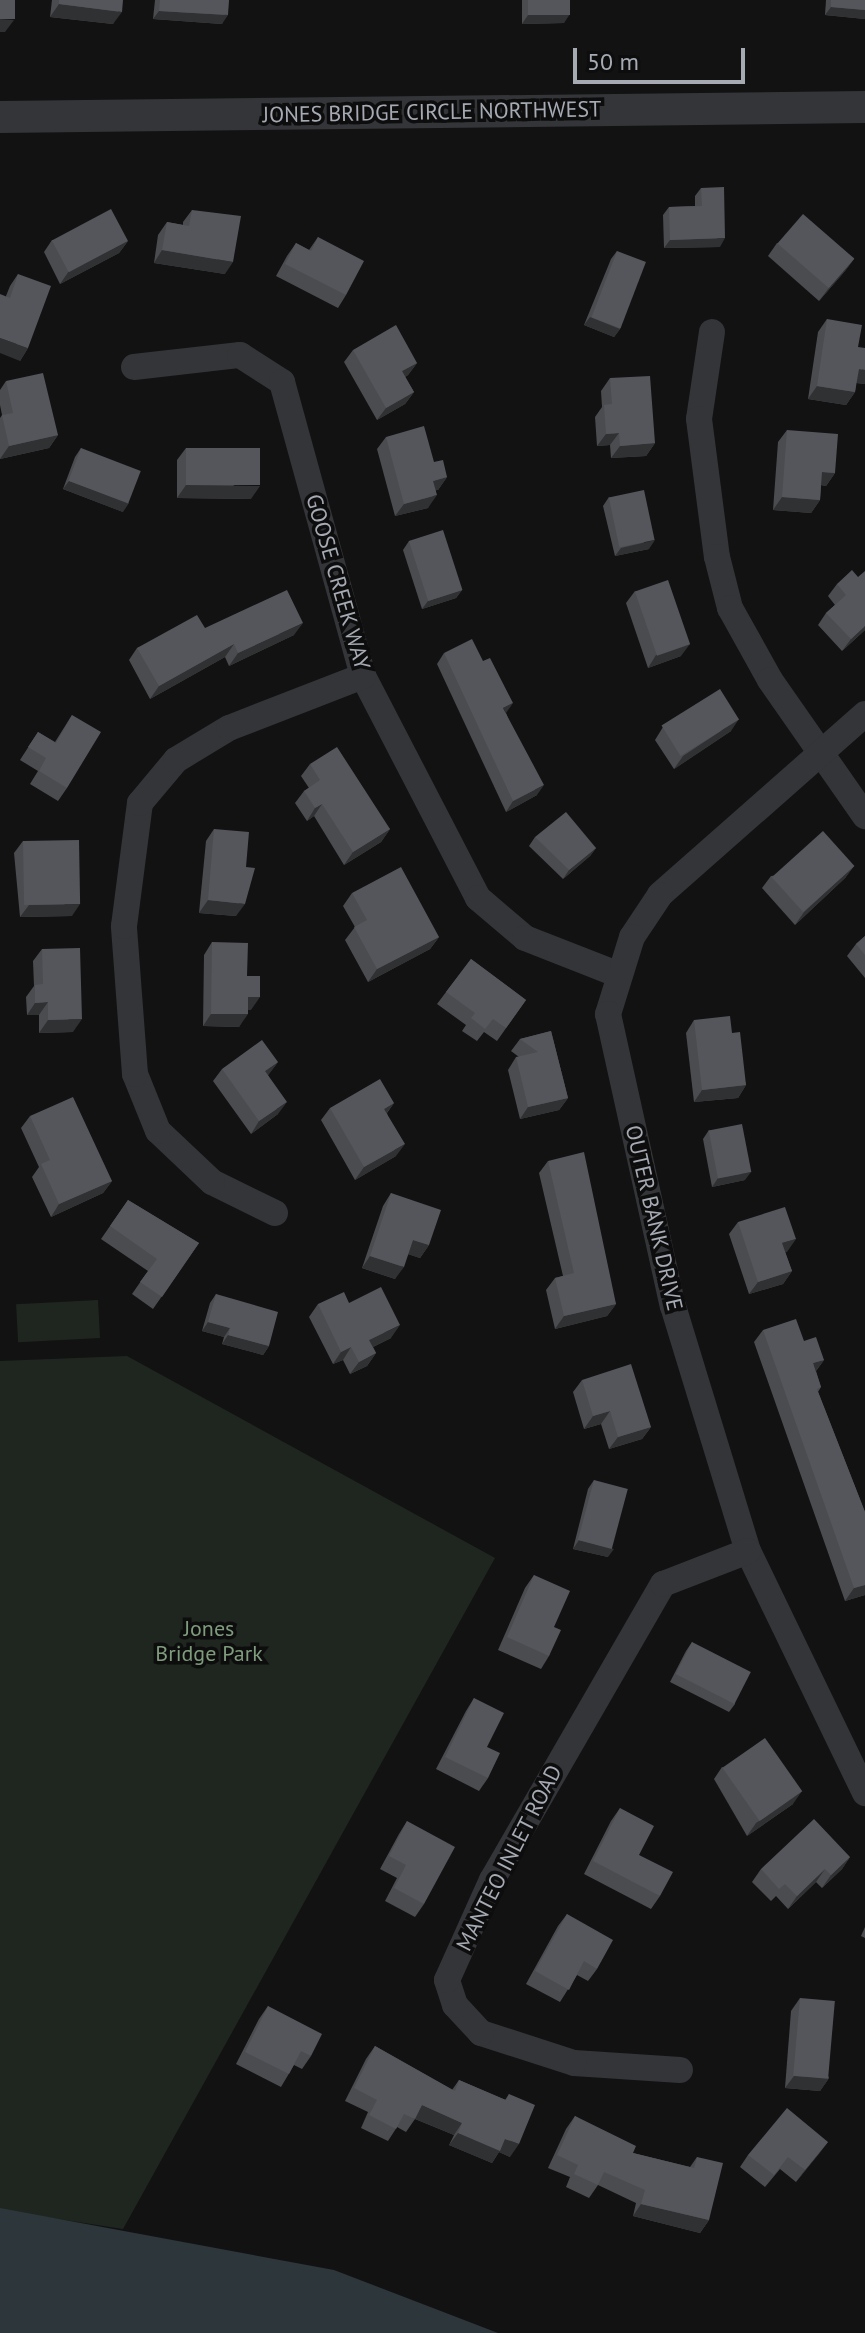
<!DOCTYPE html>
<style>
body{margin:0}
#map{position:relative;width:865px;height:2333px;overflow:hidden;background:#121213;font-family:"PT Sans",sans-serif}
div>[style]{position:absolute}
[style*='--x']{left:calc(var(--x)*1px);top:calc(var(--y)*1px);width:calc(var(--w)*1px);rotate:calc(var(--a)*1deg)}
.green>*{inset:0;background:#1f261f;transform-origin:0 0}
.water>*{inset:0;background:#2d363b}
.minor>*{height:26px;margin:-13px;padding:0 13px;transform-origin:13px;border-radius:13px;background:#333538}
.tertiary>*{height:32px;margin:-16px;padding:0 16px;transform-origin:16px;border-radius:16px;background:#333538}
.wall>*{inset:0;background:#4b4c50}
.shaded-wall>*{inset:0;background:#303133}
.building>*{inset:0;background:#54565b;transform-origin:0 0}
span{translate:-50% -50%;white-space:nowrap;text-align:center;line-height:1.15;-webkit-text-stroke:7px #0d0d0e;paint-order:stroke}
.street-label{font-size:22px;color:#a5aab3}
.park-label{font-size:22px;color:#7f9c7d}
.scale{position:absolute;left:573px;top:48px;width:172px;height:36px;box-sizing:border-box;border:4px solid #a5aab3;border-top:0;padding-left:10px;font-size:24px;line-height:28px;white-space:nowrap;color:#a5aab3;-webkit-text-stroke:6px #0d0d0e;paint-order:stroke}
</style>
<div id="map">
<div class="green">
<div style="left:98px;top:1300px;width:38px;height:82px;rotate:87deg"></div>
<div style="clip-path:polygon(127px 1356px,495px 1558px,123px 2229px,0 2210px,0 1361px)"></div>
</div>
<div class="water">
<div style="clip-path:polygon(0 2208px,334px 2270px,498px 2333px,0 2333px)"></div>
</div>
<div class="minor">
<div style="--x:712;--y:332;--w:88;--a:98.5"></div>
<div style="--x:699;--y:419;--w:139;--a:82.6"></div>
<div style="--x:717;--y:557;--w:53;--a:75.7"></div>
<div style="--x:730;--y:608;--w:82;--a:60.9"></div>
<div style="--x:770;--y:680;--w:166;--a:55.1"></div>
<div style="--x:134;--y:367;--w:107;--a:-6.5"></div>
<div style="--x:240;--y:355;--w:50;--a:32.7"></div>
<div style="--x:282;--y:382;--w:305;--a:74.6"></div>
<div style="--x:363;--y:676;--w:250;--a:62.6"></div>
<div style="--x:478;--y:898;--w:62;--a:40.4"></div>
<div style="--x:525;--y:938;--w:99;--a:21.4"></div>
<div style="--x:865;--y:714;--w:273;--a:138.6"></div>
<div style="--x:660;--y:895;--w:50;--a:123.7"></div>
<div style="--x:632;--y:937;--w:81;--a:107.3"></div>
<div style="--x:608;--y:1014;--w:299;--a:77.5"></div>
<div style="--x:673;--y:1306;--w:256;--a:73"></div>
<div style="--x:748;--y:1551;--w:269;--a:64.2"></div>
<div style="--x:275;--y:1213;--w:70;--a:-153.8"></div>
<div style="--x:212;--y:1182;--w:74;--a:-136.6"></div>
<div style="--x:158;--y:1131;--w:61;--a:-112"></div>
<div style="--x:135;--y:1074;--w:148;--a:-94.3"></div>
<div style="--x:124;--y:926;--w:124;--a:-82.6"></div>
<div style="--x:140;--y:803;--w:56;--a:-50.1"></div>
<div style="--x:176;--y:760;--w:62;--a:-31.1"></div>
<div style="--x:229;--y:728;--w:144;--a:-21.2"></div>
<div style="--x:680;--y:2070;--w:106;--a:-176.2"></div>
<div style="--x:574;--y:2063;--w:98;--a:-162.1"></div>
<div style="--x:481;--y:2033;--w:38;--a:-133"></div>
<div style="--x:455;--y:2005;--w:26;--a:-108"></div>
<div style="--x:447;--y:1980;--w:110;--a:-65.8"></div>
<div style="--x:492;--y:1880;--w:342;--a:-60"></div>
<div style="--x:663;--y:1584;--w:91;--a:-21.2"></div>
</div>
<div class="tertiary">
<div style="--x:0;--y:117;--w:865;--a:-0.66"></div>
</div>
<div class="wall">
<div style="clip-path:polygon(52px 0,123px 0,113px 24px,50px 17px)"></div>
<div style="clip-path:polygon(155px 0,229px 0,222px 24px,153px 19px)"></div>
<div style="clip-path:polygon(522px 0,570px 0,564px 23px,522px 24px)"></div>
<div style="clip-path:polygon(826px 0,865px 0,865px 19px,825px 15px)"></div>
<div style="clip-path:polygon(701px 188px,720px 247px,664px 248px,663px 215px,669px 207px,695px 206px,695px 196px)"></div>
<div style="clip-path:polygon(192px 210px,225px 274px,154px 263px,158px 235px,167px 222px,183px 225px,183px 222px)"></div>
<div style="clip-path:polygon(318px 237px,346px 295px,338px 308px,276px 276px,287px 256px,296px 243px,309px 250px)"></div>
<div style="clip-path:polygon(52px 240px,128px 241px,119px 253px,60px 284px,44px 252px)"></div>
<div style="clip-path:polygon(777px 243px,854px 259px,845px 271px,819px 301px,768px 256px)"></div>
<div style="clip-path:polygon(617px 251px,620px 329px,614px 337px,584px 325px,611px 259px)"></div>
<div style="clip-path:polygon(18px 274px,28px 348px,20px 361px,6px 296px,10px 286px)"></div>
<div style="clip-path:polygon(827px 319px,858px 347px,865px 384px,856px 383px,855px 392px,846px 405px,808px 399px,818px 332px)"></div>
<div style="clip-path:polygon(353px 350px,417px 363px,408px 375px,405px 377px,414px 392px,405px 404px,377px 420px,344px 362px)"></div>
<div style="clip-path:polygon(610px 378px,655px 443px,646px 456px,611px 458px,610px 445px,597px 446px,595px 417px,602px 407px,601px 391px)"></div>
<div style="clip-path:polygon(6px 381px,58px 435px,49px 448px,0 459px,0 418px,2px 415px,0 405px,0 390px)"></div>
<div style="clip-path:polygon(787px 430px,835px 473px,826px 486px,821px 485px,820px 500px,811px 513px,773px 510px,778px 442px)"></div>
<div style="clip-path:polygon(386px 437px,447px 477px,438px 490px,436px 490px,428px 508px,395px 516px,377px 449px)"></div>
<div style="clip-path:polygon(81px 448px,123px 512px,63px 489px,75px 457px)"></div>
<div style="clip-path:polygon(186px 448px,251px 499px,177px 498px,177px 460px)"></div>
<div style="clip-path:polygon(609px 497px,649px 549px,615px 556px,603px 506px)"></div>
<div style="clip-path:polygon(409px 541px,462px 590px,456px 598px,422px 609px,403px 550px)"></div>
<div style="clip-path:polygon(858px 577px,865px 630px,842px 651px,818px 625px,826px 613px,835px 605px,828px 596px,837px 584px)"></div>
<div style="clip-path:polygon(635px 591px,681px 656px,648px 668px,626px 603px)"></div>
<div style="clip-path:polygon(205px 628px,294px 635px,229px 666px,225px 657px,150px 699px,129px 660px,137px 648px)"></div>
<div style="clip-path:polygon(444px 653px,506px 713px,537px 795px,506px 812px,437px 664px)"></div>
<div style="clip-path:polygon(72px 715px,67px 788px,58px 801px,30px 784px,38px 771px,20px 760px,38px 732px,55px 742px)"></div>
<div style="clip-path:polygon(663px 727px,731px 731px,674px 769px,655px 740px)"></div>
<div style="clip-path:polygon(310px 764px,390px 829px,381px 842px,344px 865px,314px 816px,307px 821px,295px 803px,304px 791px,309px 788px,301px 776px)"></div>
<div style="clip-path:polygon(214px 829px,246px 867px,236px 916px,199px 913px,206px 841px)"></div>
<div style="clip-path:polygon(535px 837px,596px 848px,590px 856px,563px 879px,529px 846px)"></div>
<div style="clip-path:polygon(23px 841px,72px 916px,20px 917px,14px 853px)"></div>
<div style="clip-path:polygon(854px 866px,845px 878px,795px 925px,762px 888px,771px 876px)"></div>
<div style="clip-path:polygon(352px 893px,439px 937px,430px 949px,368px 982px,345px 940px,355px 927px,343px 906px)"></div>
<div style="clip-path:polygon(865px 936px,865px 978px,847px 956px,856px 944px)"></div>
<div style="clip-path:polygon(212px 942px,247px 976px,251px 1010px,248px 1010px,239px 1027px,203px 1026px,204px 955px)"></div>
<div style="clip-path:polygon(42px 949px,73px 1032px,39px 1033px,39px 1015px,27px 1015px,26px 997px,34px 986px,33px 961px)"></div>
<div style="clip-path:polygon(471px 959px,526px 1000px,497px 1041px,484px 1032px,477px 1041px,462px 1031px,466px 1025px,437px 1004px)"></div>
<div style="clip-path:polygon(694px 1020px,732px 1033px,746px 1085px,738px 1098px,694px 1102px,686px 1033px)"></div>
<div style="clip-path:polygon(551px 1031px,568px 1098px,559px 1110px,520px 1119px,508px 1070px,516px 1057px,519px 1057px,511px 1051px,520px 1039px)"></div>
<div style="clip-path:polygon(278px 1062px,268px 1075px,278px 1114px,251px 1134px,213px 1081px,222px 1069px)"></div>
<div style="clip-path:polygon(394px 1103px,387px 1113px,396px 1156px,355px 1180px,321px 1120px,330px 1108px)"></div>
<div style="clip-path:polygon(30px 1116px,112px 1181px,103px 1193px,51px 1217px,32px 1177px,39px 1167px,21px 1128px)"></div>
<div style="clip-path:polygon(709px 1130px,745px 1180px,712px 1187px,703px 1139px)"></div>
<div style="clip-path:polygon(548px 1161px,616px 1304px,607px 1316px,555px 1329px,546px 1290px,555px 1278px,563px 1276px,539px 1173px)"></div>
<div style="clip-path:polygon(391px 1193px,429px 1245px,420px 1258px,408px 1254px,395px 1279px,362px 1268px,383px 1206px)"></div>
<div style="clip-path:polygon(128px 1200px,199px 1243px,153px 1309px,132px 1294px,148px 1271px,101px 1239px)"></div>
<div style="clip-path:polygon(738px 1222px,787px 1252px,785px 1252px,792px 1271px,783px 1284px,749px 1294px,729px 1234px)"></div>
<div style="clip-path:polygon(216px 1294px,269px 1346px,263px 1355px,222px 1344px,224px 1337px,202px 1331px,210px 1303px)"></div>
<div style="clip-path:polygon(349px 1303px,391px 1338px,373px 1347px,376px 1353px,367px 1366px,350px 1374px,343px 1360px,333px 1364px,309px 1317px,318px 1304px)"></div>
<div style="clip-path:polygon(763px 1330px,804px 1341px,824px 1360px,816px 1371px,821px 1387px,818px 1392px,865px 1512px,865px 1595px,845px 1601px,754px 1342px)"></div>
<div style="clip-path:polygon(582px 1380px,651px 1427px,642px 1439px,609px 1449px,601px 1424px,584px 1429px,573px 1392px)"></div>
<div style="clip-path:polygon(594px 1480px,608px 1557px,573px 1549px,588px 1489px)"></div>
<div style="clip-path:polygon(534px 1575px,554px 1627px,549px 1656px,541px 1669px,498px 1650px,525px 1588px)"></div>
<div style="clip-path:polygon(692px 1642px,735px 1704px,729px 1712px,670px 1682px,686px 1651px)"></div>
<div style="clip-path:polygon(474px 1698px,487px 1747px,488px 1778px,479px 1791px,436px 1769px,466px 1711px)"></div>
<div style="clip-path:polygon(722px 1767px,793px 1804px,747px 1836px,714px 1779px)"></div>
<div style="clip-path:polygon(620px 1808px,639px 1855px,660px 1896px,651px 1909px,584px 1874px,611px 1821px)"></div>
<div style="clip-path:polygon(407px 1821px,424px 1904px,415px 1917px,385px 1901px,397px 1878px,380px 1869px,399px 1834px)"></div>
<div style="clip-path:polygon(850px 1857px,842px 1869px,822px 1888px,816px 1882px,788px 1909px,776px 1896px,771px 1901px,752px 1882px,761px 1869px)"></div>
<div style="clip-path:polygon(567px 1914px,597px 1969px,588px 1981px,577px 1975px,560px 2002px,526px 1984px,558px 1926px)"></div>
<div style="clip-path:polygon(865px 1927px,865px 1938px,861px 1936px)"></div>
<div style="clip-path:polygon(800px 1998px,829px 2078px,820px 2091px,785px 2088px,791px 2011px)"></div>
<div style="clip-path:polygon(268px 2006px,311px 2056px,302px 2069px,294px 2065px,281px 2087px,236px 2064px,259px 2019px)"></div>
<div style="clip-path:polygon(375px 2046px,452px 2090px,459px 2080px,505px 2100px,509px 2094px,510px 2157px,499px 2152px,492px 2163px,449px 2145px,454px 2135px,415px 2119px,406px 2132px,397px 2127px,388px 2141px,361px 2128px,368px 2112px,345px 2101px,366px 2059px)"></div>
<div style="clip-path:polygon(575px 2116px,633px 2153px,690px 2167px,697px 2157px,709px 2220px,700px 2233px,633px 2216px,636px 2203px,598px 2185px,589px 2198px,566px 2187px,570px 2177px,548px 2168px,566px 2129px)"></div>
<div style="clip-path:polygon(828px 2142px,796px 2182px,780px 2169px,765px 2187px,740px 2167px,748px 2155px)"></div>
</div>
<div class="shaded-wall">
<div style="clip-path:polygon(59px 4px,122px 12px,113px 24px,50px 17px)"></div>
<div style="clip-path:polygon(831px 7px,865px 10px,865px 19px,825px 15px)"></div>
<div style="clip-path:polygon(159px 11px,228px 15px,222px 24px,153px 19px)"></div>
<div style="clip-path:polygon(570px 14px,564px 23px,522px 24px,528px 15px)"></div>
<div style="clip-path:polygon(0 19px,14px 20px,5px 32px,0 32px)"></div>
<div style="clip-path:polygon(725px 238px,720px 247px,664px 248px,670px 240px)"></div>
<div style="clip-path:polygon(128px 241px,119px 253px,60px 284px,69px 271px)"></div>
<div style="clip-path:polygon(162px 250px,233px 262px,225px 274px,154px 263px)"></div>
<div style="clip-path:polygon(854px 259px,845px 271px,819px 301px,828px 289px)"></div>
<div style="clip-path:polygon(590px 317px,620px 329px,614px 337px,584px 325px)"></div>
<div style="clip-path:polygon(0 338px,28px 348px,20px 361px,0 353px)"></div>
<div style="clip-path:polygon(417px 363px,408px 375px,393px 384px,402px 371px)"></div>
<div style="clip-path:polygon(859px 369px,865px 370px,865px 384px,850px 382px)"></div>
<div style="clip-path:polygon(817px 386px,855px 392px,846px 405px,808px 399px)"></div>
<div style="clip-path:polygon(414px 392px,405px 404px,377px 420px,386px 408px)"></div>
<div style="clip-path:polygon(619px 433px,610px 445px,597px 446px,606px 434px)"></div>
<div style="clip-path:polygon(58px 435px,49px 448px,0 459px,9px 446px)"></div>
<div style="clip-path:polygon(655px 443px,646px 456px,611px 458px,620px 446px)"></div>
<div style="clip-path:polygon(822px 472px,835px 473px,826px 486px,813px 484px)"></div>
<div style="clip-path:polygon(447px 477px,438px 490px,424px 493px,433px 481px)"></div>
<div style="clip-path:polygon(69px 481px,129px 503px,123px 512px,63px 489px)"></div>
<div style="clip-path:polygon(186px 485px,260px 486px,251px 499px,177px 498px)"></div>
<div style="clip-path:polygon(437px 495px,428px 508px,395px 516px,404px 504px)"></div>
<div style="clip-path:polygon(782px 497px,820px 500px,811px 513px,773px 510px)"></div>
<div style="clip-path:polygon(655px 540px,649px 549px,615px 556px,621px 548px)"></div>
<div style="clip-path:polygon(462px 590px,456px 598px,422px 609px,428px 601px)"></div>
<div style="clip-path:polygon(303px 623px,294px 635px,229px 666px,238px 653px)"></div>
<div style="clip-path:polygon(865px 626px,865px 630px,842px 651px,851px 639px)"></div>
<div style="clip-path:polygon(234px 644px,225px 657px,150px 699px,159px 686px)"></div>
<div style="clip-path:polygon(690px 644px,681px 656px,648px 668px,656px 655px)"></div>
<div style="clip-path:polygon(513px 703px,506px 713px,503px 708px)"></div>
<div style="clip-path:polygon(739px 719px,731px 731px,674px 769px,683px 756px)"></div>
<div style="clip-path:polygon(544px 785px,537px 795px,506px 812px,513px 801px)"></div>
<div style="clip-path:polygon(322px 804px,314px 816px,307px 821px,315px 808px)"></div>
<div style="clip-path:polygon(390px 829px,381px 842px,344px 865px,353px 852px)"></div>
<div style="clip-path:polygon(596px 848px,590px 856px,563px 879px,569px 870px)"></div>
<div style="clip-path:polygon(854px 866px,845px 878px,795px 925px,804px 912px)"></div>
<div style="clip-path:polygon(208px 900px,245px 904px,236px 916px,199px 913px)"></div>
<div style="clip-path:polygon(80px 904px,72px 916px,20px 917px,29px 905px)"></div>
<div style="clip-path:polygon(439px 937px,430px 949px,368px 982px,377px 969px)"></div>
<div style="clip-path:polygon(248px 997px,260px 997px,251px 1010px,240px 1010px)"></div>
<div style="clip-path:polygon(48px 1002px,39px 1015px,27px 1015px,35px 1003px)"></div>
<div style="clip-path:polygon(211px 1014px,248px 1014px,239px 1027px,203px 1026px)"></div>
<div style="clip-path:polygon(82px 1019px,73px 1032px,39px 1033px,48px 1020px)"></div>
<div style="clip-path:polygon(278px 1062px,269px 1074px,256px 1084px,265px 1071px)"></div>
<div style="clip-path:polygon(746px 1085px,738px 1098px,694px 1102px,702px 1090px)"></div>
<div style="clip-path:polygon(568px 1098px,559px 1110px,520px 1119px,528px 1107px)"></div>
<div style="clip-path:polygon(287px 1102px,278px 1114px,251px 1134px,259px 1121px)"></div>
<div style="clip-path:polygon(394px 1103px,385px 1115px,384px 1109px)"></div>
<div style="clip-path:polygon(405px 1144px,396px 1156px,355px 1180px,364px 1167px)"></div>
<div style="clip-path:polygon(751px 1172px,745px 1180px,712px 1187px,718px 1178px)"></div>
<div style="clip-path:polygon(112px 1181px,103px 1193px,51px 1217px,59px 1204px)"></div>
<div style="clip-path:polygon(796px 1239px,787px 1252px,774px 1256px,782px 1243px)"></div>
<div style="clip-path:polygon(413px 1240px,429px 1245px,420px 1258px,404px 1253px)"></div>
<div style="clip-path:polygon(370px 1256px,404px 1267px,395px 1279px,362px 1268px)"></div>
<div style="clip-path:polygon(792px 1271px,783px 1284px,749px 1294px,758px 1282px)"></div>
<div style="clip-path:polygon(616px 1304px,607px 1316px,555px 1329px,564px 1316px)"></div>
<div style="clip-path:polygon(208px 1322px,230px 1328px,224px 1337px,202px 1331px)"></div>
<div style="clip-path:polygon(400px 1325px,391px 1338px,361px 1353px,369px 1340px)"></div>
<div style="clip-path:polygon(228px 1335px,269px 1346px,263px 1355px,222px 1344px)"></div>
<div style="clip-path:polygon(351px 1347px,343px 1360px,333px 1364px,341px 1352px)"></div>
<div style="clip-path:polygon(376px 1353px,367px 1366px,350px 1374px,359px 1362px)"></div>
<div style="clip-path:polygon(824px 1360px,815px 1372px,813px 1363px)"></div>
<div style="clip-path:polygon(610px 1411px,601px 1424px,584px 1429px,593px 1416px)"></div>
<div style="clip-path:polygon(651px 1427px,642px 1439px,609px 1449px,618px 1437px)"></div>
<div style="clip-path:polygon(579px 1540px,614px 1549px,608px 1557px,573px 1549px)"></div>
<div style="clip-path:polygon(865px 1585px,865px 1595px,845px 1601px,854px 1588px)"></div>
<div style="clip-path:polygon(802px 1791px,793px 1804px,747px 1836px,756px 1823px)"></div>
<div style="clip-path:polygon(850px 1857px,842px 1869px,822px 1888px,831px 1875px)"></div>
<div style="clip-path:polygon(825px 1869px,816px 1882px,788px 1909px,797px 1896px)"></div>
<div style="clip-path:polygon(794px 2076px,829px 2078px,820px 2091px,785px 2088px)"></div>
<div style="clip-path:polygon(422px 2105px,462px 2123px,454px 2135px,413px 2118px)"></div>
<div style="clip-path:polygon(458px 2133px,505px 2139px,519px 2144px,510px 2157px,499px 2152px,492px 2163px,449px 2145px)"></div>
<div style="clip-path:polygon(828px 2142px,819px 2154px,796px 2182px,805px 2170px)"></div>
<div style="clip-path:polygon(641px 2204px,709px 2220px,700px 2233px,633px 2216px)"></div>
</div>
<div class="building">
<div style="left:0;top:0;width:15px;height:19px"></div>
<div style="clip-path:polygon(59px 0,123px 0,122px 12px,59px 4px)"></div>
<div style="clip-path:polygon(160px 0,229px 0,228px 15px,159px 11px)"></div>
<div style="left:528px;top:0;width:42px;height:15px"></div>
<div style="clip-path:polygon(831px 0,865px 0,865px 10px,831px 7px)"></div>
<div style="clip-path:polygon(724px 187px,725px 238px,670px 240px,669px 207px,702px 206px,701px 188px)"></div>
<div style="left:111px;top:209px;width:36px;height:67px;rotate:62deg"></div>
<div style="clip-path:polygon(192px 210px,241px 216px,233px 262px,162px 250px,167px 222px,189px 226px)"></div>
<div style="left:803px;top:214px;width:68px;height:39px;rotate:41deg"></div>
<div style="clip-path:polygon(318px 237px,364px 261px,346px 295px,285px 264px,296px 243px,311px 251px)"></div>
<div style="left:617px;top:251px;width:31px;height:71px;rotate:21deg"></div>
<div style="clip-path:polygon(18px 274px,51px 286px,28px 348px,0 338px,0 294px,10px 298px)"></div>
<div style="clip-path:polygon(827px 319px,862px 325px,858px 347px,865px 348px,865px 370px,859px 369px,855px 392px,817px 386px)"></div>
<div style="clip-path:polygon(396px 325px,417px 363px,402px 371px,414px 392px,386px 408px,353px 350px)"></div>
<div style="clip-path:polygon(43px 373px,58px 435px,9px 446px,2px 415px,13px 413px,6px 381px)"></div>
<div style="clip-path:polygon(650px 376px,655px 443px,620px 446px,619px 433px,606px 434px,604px 405px,612px 404px,610px 378px)"></div>
<div style="clip-path:polygon(424px 426px,434px 462px,443px 460px,447px 477px,433px 481px,437px 495px,404px 504px,386px 437px)"></div>
<div style="clip-path:polygon(787px 430px,838px 434px,835px 473px,822px 472px,820px 500px,782px 497px)"></div>
<div style="left:81px;top:448px;width:64px;height:35px;rotate:21deg"></div>
<div style="left:186px;top:448px;width:74px;height:37px"></div>
<div style="left:644px;top:490px;width:51px;height:36px;rotate:78deg"></div>
<div style="left:443px;top:530px;width:63px;height:36px;rotate:72deg"></div>
<div style="clip-path:polygon(852px 570px,858px 577px,865px 571px,865px 626px,851px 639px,826px 613px,846px 595px,837px 584px)"></div>
<div style="left:668px;top:580px;width:68px;height:35px;rotate:71deg"></div>
<div style="clip-path:polygon(287px 590px,303px 623px,238px 653px,234px 644px,159px 686px,137px 648px,197px 615px,205px 628px)"></div>
<div style="clip-path:polygon(472px 639px,483px 661px,490px 658px,513px 703px,503px 708px,544px 785px,513px 801px,444px 653px)"></div>
<div style="left:720px;top:689px;width:36px;height:69px;rotate:58deg"></div>
<div style="clip-path:polygon(72px 715px,101px 732px,67px 788px,39px 771px,46px 758px,28px 747px,38px 732px,56px 743px)"></div>
<div style="clip-path:polygon(337px 747px,390px 829px,353px 852px,322px 804px,315px 808px,304px 791px,320px 780px,310px 764px)"></div>
<div style="clip-path:polygon(566px 812px,596px 848px,569px 870px,535px 837px)"></div>
<div style="clip-path:polygon(214px 829px,249px 832px,246px 867px,255px 868px,245px 904px,208px 900px)"></div>
<div style="left:823px;top:831px;width:47px;height:69px;rotate:48deg"></div>
<div style="left:79px;top:840px;width:64px;height:56px;rotate:89deg"></div>
<div style="clip-path:polygon(401px 867px,439px 937px,377px 969px,354px 927px,367px 920px,352px 893px)"></div>
<div style="clip-path:polygon(865px 936px,865px 955px,856px 944px)"></div>
<div style="clip-path:polygon(212px 942px,248px 943px,247px 976px,260px 976px,260px 997px,248px 997px,248px 1014px,211px 1014px)"></div>
<div style="clip-path:polygon(80px 948px,82px 1019px,48px 1020px,48px 1002px,35px 1003px,35px 985px,43px 984px,42px 949px)"></div>
<div style="clip-path:polygon(471px 959px,526px 1000px,506px 1028px,493px 1019px,485px 1029px,471px 1018px,475px 1013px,446px 992px)"></div>
<div style="clip-path:polygon(730px 1016px,732px 1033px,740px 1032px,746px 1085px,702px 1090px,694px 1020px)"></div>
<div style="clip-path:polygon(551px 1031px,568px 1098px,528px 1107px,516px 1057px,538px 1052px,520px 1039px)"></div>
<div style="clip-path:polygon(262px 1040px,278px 1062px,265px 1071px,287px 1102px,259px 1121px,222px 1069px)"></div>
<div style="clip-path:polygon(380px 1079px,394px 1103px,384px 1109px,405px 1144px,364px 1167px,330px 1108px)"></div>
<div style="clip-path:polygon(73px 1097px,112px 1181px,59px 1204px,41px 1164px,50px 1160px,30px 1116px)"></div>
<div style="left:742px;top:1124px;width:49px;height:34px;rotate:79deg"></div>
<div style="clip-path:polygon(584px 1152px,616px 1304px,564px 1316px,555px 1278px,574px 1273px,548px 1161px)"></div>
<div style="clip-path:polygon(391px 1193px,441px 1210px,429px 1245px,413px 1240px,404px 1267px,370px 1256px)"></div>
<div style="clip-path:polygon(128px 1200px,199px 1243px,162px 1297px,140px 1282px,157px 1259px,110px 1226px)"></div>
<div style="clip-path:polygon(785px 1207px,796px 1239px,782px 1243px,792px 1271px,758px 1282px,738px 1222px)"></div>
<div style="clip-path:polygon(381px 1287px,400px 1325px,369px 1340px,376px 1353px,359px 1362px,351px 1347px,341px 1352px,318px 1304px,344px 1292px,349px 1303px)"></div>
<div style="clip-path:polygon(216px 1294px,278px 1312px,269px 1346px,228px 1335px,230px 1328px,208px 1322px)"></div>
<div style="clip-path:polygon(796px 1319px,804px 1341px,816px 1337px,824px 1360px,813px 1363px,821px 1387px,817px 1389px,865px 1512px,865px 1585px,854px 1588px,763px 1330px)"></div>
<div style="clip-path:polygon(631px 1364px,651px 1427px,618px 1437px,610px 1411px,593px 1416px,582px 1380px)"></div>
<div style="left:594px;top:1480px;width:35px;height:62px;rotate:15deg"></div>
<div style="clip-path:polygon(534px 1575px,570px 1591px,554px 1627px,561px 1630px,549px 1656px,507px 1637px)"></div>
<div style="left:692px;top:1642px;width:66px;height:36px;rotate:27deg"></div>
<div style="clip-path:polygon(474px 1698px,504px 1713px,487px 1747px,500px 1753px,488px 1778px,445px 1757px)"></div>
<div style="left:765px;top:1738px;width:65px;height:52px;rotate:55deg"></div>
<div style="clip-path:polygon(620px 1808px,654px 1826px,639px 1855px,673px 1872px,660px 1896px,593px 1861px)"></div>
<div style="clip-path:polygon(814px 1819px,850px 1857px,831px 1875px,825px 1869px,797px 1896px,785px 1884px,779px 1889px,761px 1869px)"></div>
<div style="clip-path:polygon(407px 1821px,455px 1847px,424px 1904px,394px 1888px,406px 1865px,389px 1856px)"></div>
<div style="clip-path:polygon(567px 1914px,613px 1940px,597px 1969px,584px 1961px,569px 1990px,535px 1971px)"></div>
<div style="left:800px;top:1998px;width:35px;height:78px;rotate:5deg"></div>
<div style="clip-path:polygon(268px 2006px,322px 2034px,311px 2056px,301px 2051px,289px 2074px,245px 2052px)"></div>
<div style="clip-path:polygon(375px 2046px,455px 2091px,459px 2080px,506px 2100px,509px 2094px,535px 2105px,519px 2144px,505px 2139px,500px 2151px,458px 2133px,462px 2123px,422px 2105px,415px 2119px,404px 2114px,396px 2129px,369px 2115px,377px 2100px,354px 2088px)"></div>
<div style="clip-path:polygon(787px 2108px,828px 2142px,805px 2170px,788px 2157px,774px 2175px,748px 2155px)"></div>
<div style="clip-path:polygon(575px 2116px,636px 2146px,633px 2153px,694px 2168px,697px 2157px,723px 2163px,709px 2220px,641px 2204px,645px 2190px,604px 2172px,598px 2185px,574px 2174px,578px 2165px,557px 2155px)"></div>
</div>
<div class="street-label">
<span style="left:432px;top:112px;rotate:-1deg">JONES BRIDGE CIRCLE NORTHWEST</span>
<span style="left:338px;top:582px;rotate:74deg">GOOSE CREEK WAY</span>
<span style="left:654px;top:1218px;rotate:77deg">OUTER BANK DRIVE</span>
<span style="left:509px;top:1858px;rotate:-63deg">MANTEO INLET ROAD</span>
</div>
<div class="park-label">
<span style="left:209px;top:1641px">Jones<br>Bridge Park</span>
</div>
<div class="scale">50 m</div>
</div>
